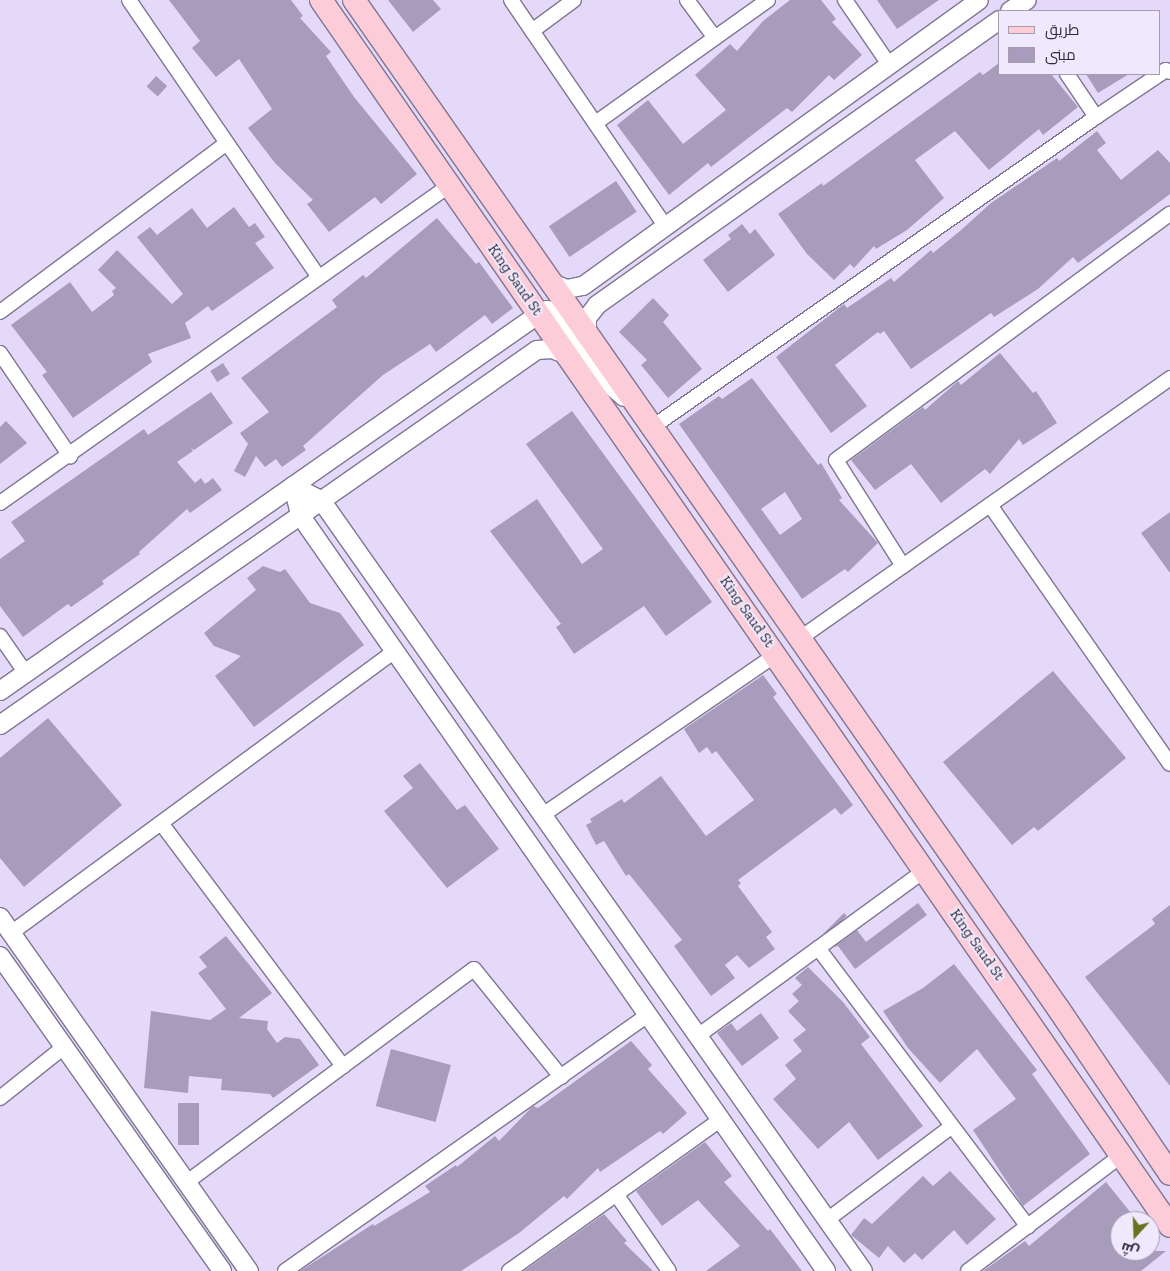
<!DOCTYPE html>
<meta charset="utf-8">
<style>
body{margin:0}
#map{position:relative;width:1170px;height:1271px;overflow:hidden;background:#e5d9fa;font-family:"Zilla Slab",Cairo,serif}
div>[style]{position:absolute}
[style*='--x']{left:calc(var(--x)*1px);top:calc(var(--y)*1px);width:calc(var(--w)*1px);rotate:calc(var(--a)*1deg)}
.building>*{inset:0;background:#a79cbb;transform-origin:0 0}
.roads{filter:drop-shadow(1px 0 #807693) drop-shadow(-1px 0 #807693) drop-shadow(0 1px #807693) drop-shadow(0 -1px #807693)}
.minor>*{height:14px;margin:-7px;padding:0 7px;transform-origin:7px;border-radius:7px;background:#fff}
.tertiary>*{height:18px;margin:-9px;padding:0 9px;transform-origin:9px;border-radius:9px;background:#fff}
.primary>*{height:22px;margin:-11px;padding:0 11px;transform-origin:11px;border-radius:11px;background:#fdccd9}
span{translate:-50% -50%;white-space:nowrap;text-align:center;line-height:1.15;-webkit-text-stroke:4px #f0e9fd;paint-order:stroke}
.street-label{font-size:15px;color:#2f2a37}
.legend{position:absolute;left:998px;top:10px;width:162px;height:65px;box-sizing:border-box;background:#f0e9fd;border:1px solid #a39dae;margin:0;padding:6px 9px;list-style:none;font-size:15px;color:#2f2a37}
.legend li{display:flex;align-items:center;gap:10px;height:25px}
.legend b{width:25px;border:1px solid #a39dae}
.north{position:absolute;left:1110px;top:1211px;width:50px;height:50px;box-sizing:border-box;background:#f0e9fd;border:1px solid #a39dae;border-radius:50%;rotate:200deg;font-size:14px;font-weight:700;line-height:20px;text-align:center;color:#2f2a37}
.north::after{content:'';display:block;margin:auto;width:18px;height:22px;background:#66731f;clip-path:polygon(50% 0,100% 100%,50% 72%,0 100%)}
</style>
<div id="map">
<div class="building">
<div style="clip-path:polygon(169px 0,291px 0,303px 16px,300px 18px,331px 52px,326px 56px,354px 97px,417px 174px,381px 204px,375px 197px,329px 232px,307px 204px,313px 200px,275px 163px,248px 128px,272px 109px,239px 59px,216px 77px,192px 48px,200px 41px)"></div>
<div style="clip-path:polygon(388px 0,433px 0,441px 9px,413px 32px)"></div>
<div style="clip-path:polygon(790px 0,821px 0,836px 19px,832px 22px,862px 55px,834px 80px,829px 75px,792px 112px,787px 108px,711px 167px,708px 163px,669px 195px,617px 125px,648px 100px,683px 144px,726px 110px,695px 75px,730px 44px,737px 51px,763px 21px)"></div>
<div style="clip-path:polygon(877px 0,939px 0,897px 29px)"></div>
<div style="clip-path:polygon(999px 63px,999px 74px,1051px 74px,1078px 107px,1043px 135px,1039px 129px,989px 170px,955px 131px,915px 160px,944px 198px,907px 230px,876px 249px,874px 246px,854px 268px,850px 264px,834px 280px,807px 254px,778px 214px,822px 183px,823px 186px,980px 72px,983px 75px)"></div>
<div style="clip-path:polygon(1086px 74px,1129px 74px,1098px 93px)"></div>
<div style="left:156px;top:76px;width:15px;height:14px;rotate:42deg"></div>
<div style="clip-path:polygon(1097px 131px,1106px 143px,1097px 150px,1121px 180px,1158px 150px,1170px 163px,1170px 194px,1078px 263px,1073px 257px,1038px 289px,994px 317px,991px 313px,911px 369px,884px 331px,880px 334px,878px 332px,835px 365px,867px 406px,831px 433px,776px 357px,844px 304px,847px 308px,891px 278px,894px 282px,931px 250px,933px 253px,960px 231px,991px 203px,1057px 158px,1059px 161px)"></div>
<div style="left:616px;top:181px;width:37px;height:81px;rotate:56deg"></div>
<div style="clip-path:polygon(234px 207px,249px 227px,255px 223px,265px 237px,255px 243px,274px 268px,212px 311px,208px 306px,185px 323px,191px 338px,148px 354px,152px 362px,73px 418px,42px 375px,47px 372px,11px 325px,70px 282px,92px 312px,114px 295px,112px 291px,116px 288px,98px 270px,117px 250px,172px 304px,183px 294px,137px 237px,150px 227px,157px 235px,192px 208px,207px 228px)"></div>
<div style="clip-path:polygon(437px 218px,476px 264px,479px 262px,513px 308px,492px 324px,485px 315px,436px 352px,430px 344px,383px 375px,303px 446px,306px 450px,282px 467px,276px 459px,265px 467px,256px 456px,245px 477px,234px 471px,248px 444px,240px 433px,269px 412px,241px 378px,337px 307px,332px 300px,363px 275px,366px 278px)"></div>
<div style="clip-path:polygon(742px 224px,750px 234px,755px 229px,775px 255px,728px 292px,703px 260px,731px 239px,728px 235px)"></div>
<div style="clip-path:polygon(653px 298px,669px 315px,663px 322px,702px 369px,668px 398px,641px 365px,647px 360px,619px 332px)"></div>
<div style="clip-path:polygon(1000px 353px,1033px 393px,1036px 391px,1057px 423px,1023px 445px,1019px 439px,990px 474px,985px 469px,941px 503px,911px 464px,875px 490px,851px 460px,923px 407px,925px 410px,958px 381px,961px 385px)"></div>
<div style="left:223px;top:363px;width:13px;height:15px;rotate:58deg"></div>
<div style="clip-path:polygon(evenodd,752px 378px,818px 465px,821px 463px,842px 498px,839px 500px,878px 543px,848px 572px,845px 569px,802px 599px,679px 424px,719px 396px,722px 399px,752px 378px,785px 492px,802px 519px,780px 535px,761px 509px,785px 492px)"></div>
<div style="clip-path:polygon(211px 392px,233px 423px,194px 450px,191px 448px,193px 451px,177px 462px,195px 483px,201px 478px,205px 484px,213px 478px,222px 490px,190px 513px,187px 509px,139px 552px,140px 554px,102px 581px,104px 584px,71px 607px,68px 604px,23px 637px,0 606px,0 559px,25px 541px,11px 522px,144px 429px,148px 435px)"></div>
<div style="clip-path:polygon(572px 411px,712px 602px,666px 636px,644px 606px,574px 654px,556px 627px,561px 624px,490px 531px,537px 499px,582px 564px,603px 549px,526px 444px)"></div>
<div style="clip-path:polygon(6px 421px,27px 443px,0 464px,0 427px)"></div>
<div style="clip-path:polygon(1170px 512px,1170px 573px,1141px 533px)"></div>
<div style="clip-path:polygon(263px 566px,280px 572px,285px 569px,310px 603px,340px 613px,364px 645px,254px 727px,215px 676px,241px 656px,214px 646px,204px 633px,256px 590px,247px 578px)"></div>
<div style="clip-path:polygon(1053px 671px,1126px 758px,1038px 831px,1034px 827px,1012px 845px,943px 762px)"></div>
<div style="clip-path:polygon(763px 675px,777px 694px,773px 697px,853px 805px,841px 815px,835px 808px,738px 880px,741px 883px,738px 886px,772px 932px,766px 937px,775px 949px,749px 968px,737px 955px,725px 965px,735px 978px,711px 996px,674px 946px,682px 940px,629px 874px,626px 876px,604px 841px,596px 845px,586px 825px,592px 822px,590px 819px,622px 799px,624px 803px,661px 776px,706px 836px,754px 800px,716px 751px,712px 754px,707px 747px,699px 753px,684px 729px)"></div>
<div style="clip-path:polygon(48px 718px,122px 805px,24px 887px,0 858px,0 758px)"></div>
<div style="clip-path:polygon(420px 763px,457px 810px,465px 805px,499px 849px,447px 888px,384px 811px,413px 788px,403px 776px)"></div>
<div style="clip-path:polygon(918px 903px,927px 915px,855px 969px,838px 946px,834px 947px,857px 930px,866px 942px)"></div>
<div style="clip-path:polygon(1170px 905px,1170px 1086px,1085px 977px,1155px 924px,1152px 919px)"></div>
<div style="left:844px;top:913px;width:4px;height:29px;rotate:45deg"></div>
<div style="clip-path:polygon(226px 936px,272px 993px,239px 1018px,268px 1021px,267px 1029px,277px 1043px,285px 1037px,300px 1039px,319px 1065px,273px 1098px,270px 1094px,221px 1090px,222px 1079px,189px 1076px,188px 1093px,144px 1088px,151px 1011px,210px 1020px,226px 1009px,198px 973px,207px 967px,199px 957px)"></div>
<div style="clip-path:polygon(954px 964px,1037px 1070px,1032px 1074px,1090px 1154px,1023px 1206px,973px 1130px,1016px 1099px,977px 1049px,940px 1083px,908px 1048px,883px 1011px,923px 988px)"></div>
<div style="clip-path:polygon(808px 967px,843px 1002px,870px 1037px,861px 1044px,923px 1126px,878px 1160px,849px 1122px,818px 1149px,773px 1099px,796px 1079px,785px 1065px,802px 1051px,793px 1040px,806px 1030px,788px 1011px,799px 1001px,792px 994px,802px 985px,795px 978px)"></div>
<div style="clip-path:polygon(761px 1013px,779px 1038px,742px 1066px,717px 1033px,731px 1023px,737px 1031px)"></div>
<div style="clip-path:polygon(631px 1041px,652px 1065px,648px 1069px,687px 1113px,663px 1134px,660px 1131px,600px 1172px,598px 1168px,567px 1199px,564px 1196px,519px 1233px,461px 1271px,300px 1271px,373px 1224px,374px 1226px,430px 1192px,425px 1186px,456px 1165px,457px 1167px,495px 1136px,499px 1141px,533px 1106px,538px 1108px)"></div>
<div style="left:391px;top:1049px;width:62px;height:59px;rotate:15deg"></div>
<div style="left:178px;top:1103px;width:21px;height:42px"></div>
<div style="clip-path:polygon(705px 1142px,732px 1176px,724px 1182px,768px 1231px,770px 1229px,802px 1271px,706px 1271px,740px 1246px,698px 1200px,662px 1226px,636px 1191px)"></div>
<div style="clip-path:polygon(950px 1171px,996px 1219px,967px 1245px,954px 1230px,922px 1260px,915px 1253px,904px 1263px,888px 1246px,879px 1258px,851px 1235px,864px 1218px,872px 1224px,923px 1176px,933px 1186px)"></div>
<div style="clip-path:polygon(1106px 1182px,1131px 1213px,1120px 1221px,1120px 1251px,1166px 1251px,1141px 1271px,983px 1271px,1025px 1241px,1029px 1246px)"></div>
<div style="clip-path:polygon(604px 1214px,627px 1241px,624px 1243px,653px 1271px,524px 1271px)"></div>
</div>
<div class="roads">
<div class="minor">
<div style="--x:129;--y:0;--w:335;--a:55.6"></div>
<div style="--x:511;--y:0;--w:275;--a:55.7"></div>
<div style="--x:687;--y:0;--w:47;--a:53.6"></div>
<div style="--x:845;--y:0;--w:76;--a:55.7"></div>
<div style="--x:532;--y:31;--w:52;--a:-36.4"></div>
<div style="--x:1067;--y:74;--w:52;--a:56"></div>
<div style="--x:597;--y:122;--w:210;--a:-35.5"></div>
<div style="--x:0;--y:312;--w:281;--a:-36.7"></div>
<div style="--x:0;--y:353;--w:125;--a:55.8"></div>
<div style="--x:651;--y:428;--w:543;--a:-34.95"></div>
<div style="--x:1096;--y:117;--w:84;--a:-33.9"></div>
<div style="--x:1166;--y:70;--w:4;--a:27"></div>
<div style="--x:0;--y:503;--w:551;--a:-35.25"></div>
<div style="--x:990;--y:505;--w:315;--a:55.2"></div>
<div style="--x:903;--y:566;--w:125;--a:-122.3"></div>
<div style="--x:836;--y:460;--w:415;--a:-36.4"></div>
<div style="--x:0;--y:636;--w:44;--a:55.2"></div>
<div style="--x:799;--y:639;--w:454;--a:-35.1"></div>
<div style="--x:544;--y:814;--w:283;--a:-34.5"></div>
<div style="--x:161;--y:823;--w:304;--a:53.2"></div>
<div style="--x:11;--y:933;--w:476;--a:-36.3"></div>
<div style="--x:818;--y:948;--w:349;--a:53"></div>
<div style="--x:699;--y:1035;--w:280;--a:-36.1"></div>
<div style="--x:0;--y:1098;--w:82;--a:-38.6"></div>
<div style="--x:187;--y:1182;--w:357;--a:-36.6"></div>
<div style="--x:474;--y:969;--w:139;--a:51.1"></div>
<div style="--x:616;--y:1194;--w:93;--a:55.5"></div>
<div style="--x:827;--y:1220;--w:156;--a:-36.9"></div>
<div style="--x:285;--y:1271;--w:444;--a:-35.2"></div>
<div style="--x:509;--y:1271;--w:259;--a:-35.6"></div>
<div style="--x:968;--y:1271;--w:193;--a:-37"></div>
</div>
<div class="tertiary">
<div style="--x:1010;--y:11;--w:20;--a:-33"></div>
<div style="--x:552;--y:283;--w:16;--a:22"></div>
<div style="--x:567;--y:289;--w:16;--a:-11"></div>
<div style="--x:583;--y:286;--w:488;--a:-35.8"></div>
<div style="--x:587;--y:335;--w:17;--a:-90"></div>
<div style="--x:587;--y:318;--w:16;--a:-52"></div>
<div style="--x:597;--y:305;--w:493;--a:-35.3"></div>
<div style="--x:293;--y:486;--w:31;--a:27"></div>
<div style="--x:321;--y:500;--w:942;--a:54.89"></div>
<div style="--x:293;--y:486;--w:30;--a:76"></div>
<div style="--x:300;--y:515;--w:921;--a:55.17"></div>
<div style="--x:0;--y:691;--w:658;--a:-34.97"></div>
<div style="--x:539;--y:314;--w:9;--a:-27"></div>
<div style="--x:547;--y:310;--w:9;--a:18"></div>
<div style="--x:556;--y:313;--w:78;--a:54.9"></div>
<div style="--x:601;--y:377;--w:30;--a:41"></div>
<div style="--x:0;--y:725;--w:655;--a:-34.93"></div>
<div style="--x:537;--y:350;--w:15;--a:-4"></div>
<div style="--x:552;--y:349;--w:18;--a:22"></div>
<div style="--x:0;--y:917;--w:433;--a:54.9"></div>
<div style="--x:0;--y:956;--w:385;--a:54.8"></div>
</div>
<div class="primary">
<div style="--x:321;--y:0;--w:1491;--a:55.3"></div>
<div style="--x:354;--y:0;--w:1230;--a:55.07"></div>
<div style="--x:1058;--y:1008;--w:200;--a:56"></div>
</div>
</div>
<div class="street-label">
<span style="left:515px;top:280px;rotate:55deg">King Saud St</span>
<span style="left:747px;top:612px;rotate:55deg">King Saud St</span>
<span style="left:977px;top:945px;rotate:55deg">King Saud St</span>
</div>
<ul class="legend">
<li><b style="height:6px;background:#fdccd9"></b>طريق</li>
<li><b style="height:14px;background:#a79cbb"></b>مبنى</li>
</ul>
<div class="north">ش</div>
</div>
